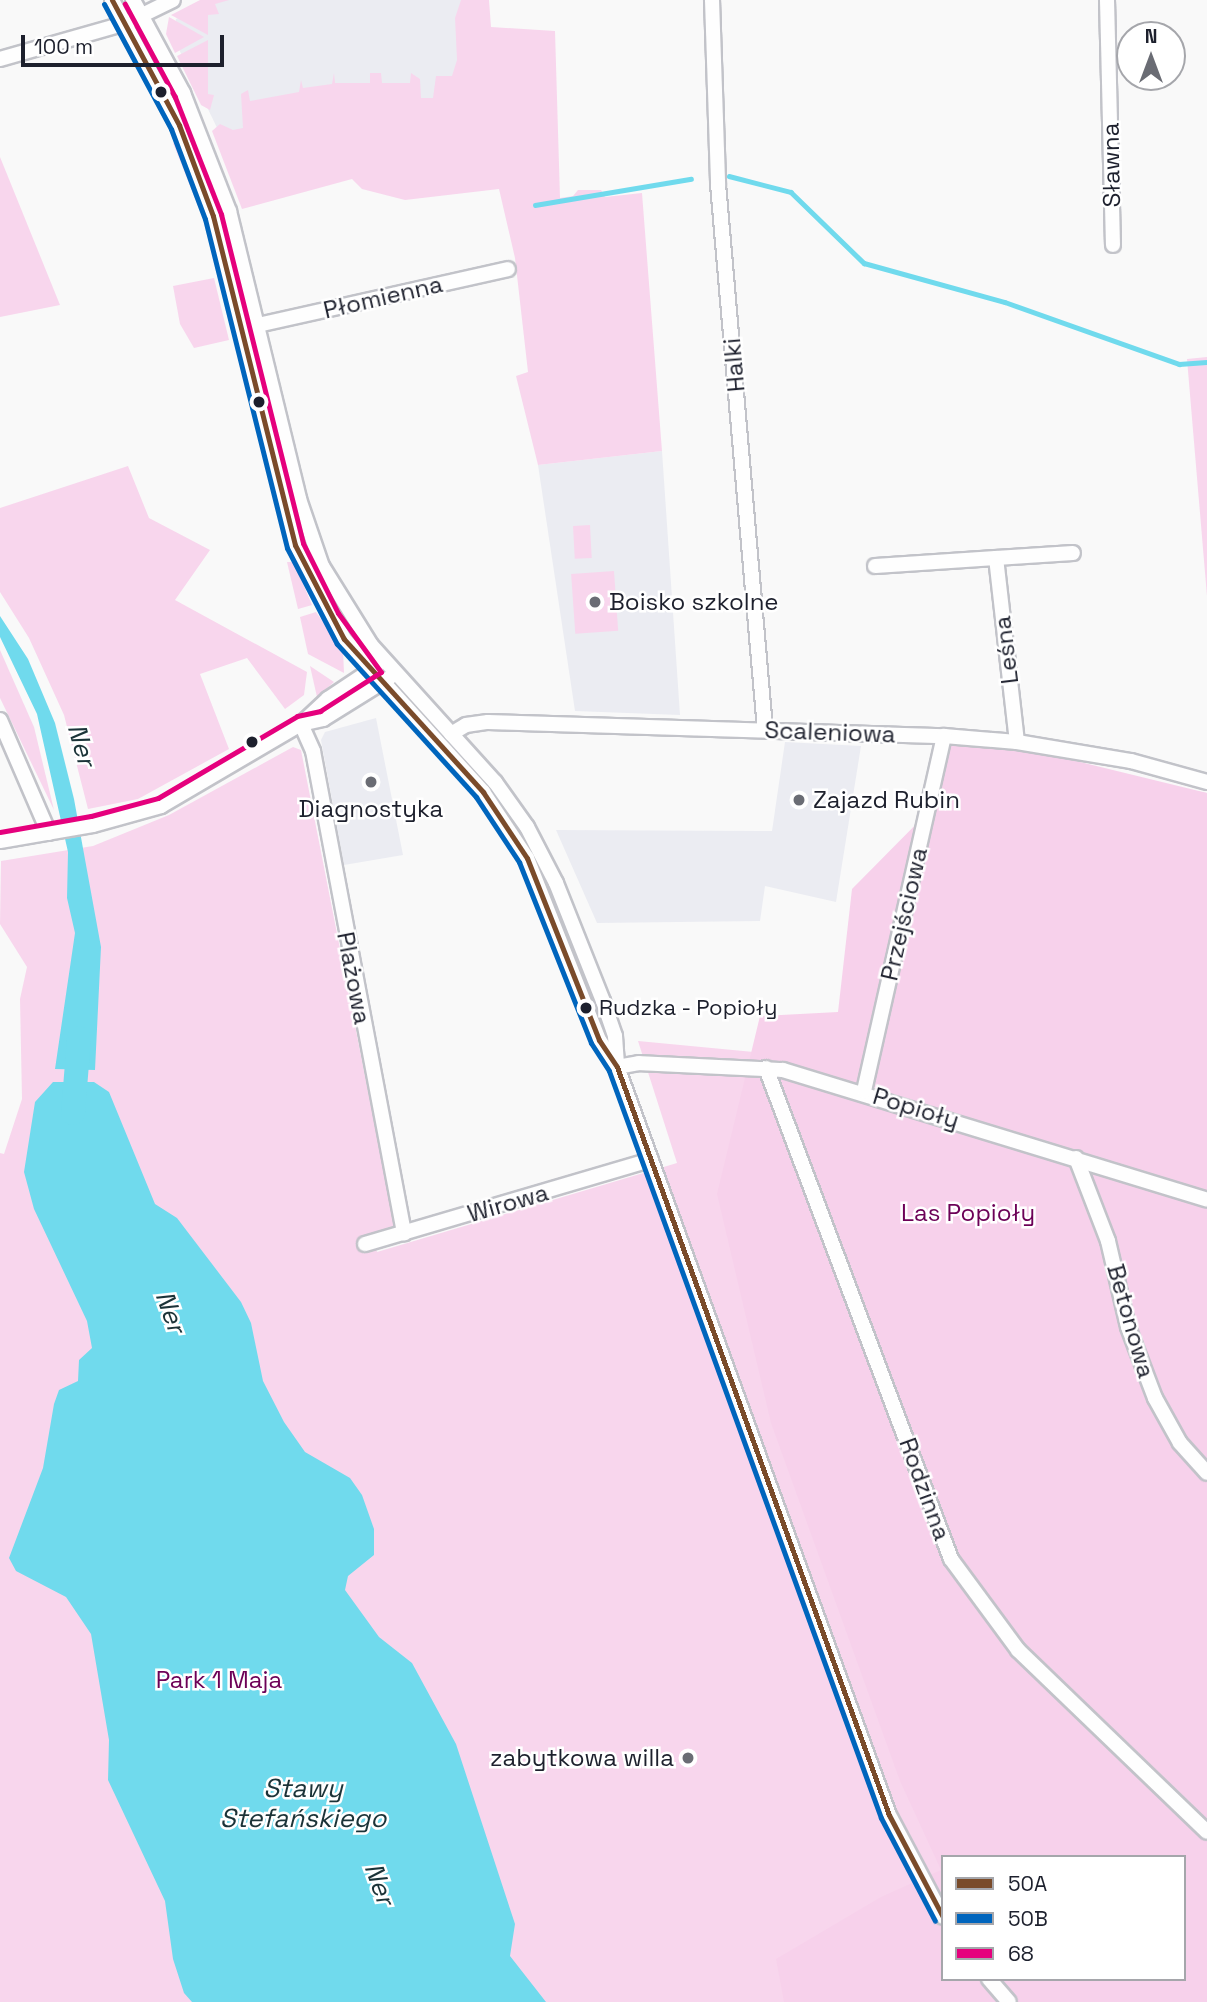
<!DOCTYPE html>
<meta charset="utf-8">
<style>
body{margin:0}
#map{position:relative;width:1207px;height:2002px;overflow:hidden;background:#f9f9f9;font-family:"Space Grotesk",sans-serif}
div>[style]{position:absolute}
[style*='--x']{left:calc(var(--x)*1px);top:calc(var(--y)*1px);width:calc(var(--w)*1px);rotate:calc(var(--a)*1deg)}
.built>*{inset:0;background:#ebecf2}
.green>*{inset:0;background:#f8d6ed;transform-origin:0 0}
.forest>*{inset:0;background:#f7d1eb}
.water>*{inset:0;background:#70daed}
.stream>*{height:4.5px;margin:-2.25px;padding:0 2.25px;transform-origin:2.25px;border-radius:2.25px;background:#70daed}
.river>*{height:24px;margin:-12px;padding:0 12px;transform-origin:12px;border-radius:12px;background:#70daed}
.roads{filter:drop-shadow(2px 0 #c2c3c9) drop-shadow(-2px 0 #c2c3c9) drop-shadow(0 2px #c2c3c9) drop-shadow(0 -2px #c2c3c9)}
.minor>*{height:14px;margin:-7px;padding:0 7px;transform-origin:7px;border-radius:7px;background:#fefefe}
.bus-1>*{height:5px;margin:-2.5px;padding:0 2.5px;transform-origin:2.5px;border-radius:2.5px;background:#7a4b2a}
.bus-2>*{height:5px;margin:-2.5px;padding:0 2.5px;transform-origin:2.5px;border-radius:2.5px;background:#0065bd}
.bus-3>*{height:5px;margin:-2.5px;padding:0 2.5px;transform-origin:2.5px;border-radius:2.5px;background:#e5007d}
.dots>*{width:19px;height:19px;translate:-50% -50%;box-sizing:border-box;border:4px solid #fff;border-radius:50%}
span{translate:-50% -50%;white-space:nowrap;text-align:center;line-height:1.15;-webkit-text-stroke:5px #fff;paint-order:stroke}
.bus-label{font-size:22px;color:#1d202d}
.left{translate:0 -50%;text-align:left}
.street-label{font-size:24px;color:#1d202d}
.poi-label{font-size:24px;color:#1d202d}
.right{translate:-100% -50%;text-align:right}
.park-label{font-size:24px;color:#6c0157}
.water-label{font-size:26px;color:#1b3338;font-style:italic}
.legend{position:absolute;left:941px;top:1855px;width:245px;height:126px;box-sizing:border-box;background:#fff;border:2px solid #a5a6ab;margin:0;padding:9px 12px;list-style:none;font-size:21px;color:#1d202d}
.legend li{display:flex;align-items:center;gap:14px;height:35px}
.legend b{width:35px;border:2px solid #a5a6ab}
.north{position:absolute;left:1116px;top:21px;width:70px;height:70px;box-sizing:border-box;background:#fff;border:2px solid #a5a6ab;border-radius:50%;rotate:0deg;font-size:19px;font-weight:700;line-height:28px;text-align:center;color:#1d202d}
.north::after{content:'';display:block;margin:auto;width:24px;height:32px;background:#6a6c74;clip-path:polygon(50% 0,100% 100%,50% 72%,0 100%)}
.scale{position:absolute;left:21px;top:35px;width:203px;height:32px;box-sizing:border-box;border:4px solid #1d202d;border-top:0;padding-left:9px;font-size:21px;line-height:24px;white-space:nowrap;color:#1d202d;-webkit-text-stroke:5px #fff;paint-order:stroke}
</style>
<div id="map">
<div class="built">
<div style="clip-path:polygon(214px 0,463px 0,464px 102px,222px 138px,173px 37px,176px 19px)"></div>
<div style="clip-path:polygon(662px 451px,680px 715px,575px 711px,538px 465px)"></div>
<div style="clip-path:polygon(376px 718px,403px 855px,344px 865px,321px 740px,325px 732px)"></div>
<div style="clip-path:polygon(785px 742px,861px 746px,836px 902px,765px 886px,760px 921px,597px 923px,556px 830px,772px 831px)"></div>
</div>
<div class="green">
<div style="clip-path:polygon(200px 0,229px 0,215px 4px,219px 14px,208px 15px,208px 35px,171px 15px)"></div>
<div style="clip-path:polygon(461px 0,489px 0,491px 27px,555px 31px,560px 198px,573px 196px,578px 190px,601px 190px,605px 197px,642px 193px,662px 451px,538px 465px,516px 376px,528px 372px,515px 258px,499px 189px,405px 200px,362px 189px,352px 179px,242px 209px,212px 131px,220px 124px,233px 130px,243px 128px,241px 94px,248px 90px,250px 101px,299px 92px,301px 80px,303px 88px,332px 84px,334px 73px,335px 83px,370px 83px,370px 73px,381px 73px,382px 83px,410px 83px,411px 73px,420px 79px,421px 98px,433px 98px,436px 76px,452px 76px,457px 60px,455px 18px)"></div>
<div style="clip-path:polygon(169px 17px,204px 37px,175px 53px,166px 34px)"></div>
<div style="clip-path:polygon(208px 40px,208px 94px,214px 95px,210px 110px,201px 105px,177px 56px)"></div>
<div style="clip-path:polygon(161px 63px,177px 95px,223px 212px,257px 349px,254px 350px,208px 177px)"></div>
<div style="clip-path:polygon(173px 143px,179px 144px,201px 202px,198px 206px)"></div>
<div style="clip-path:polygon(0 157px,60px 305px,0 317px)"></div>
<div style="clip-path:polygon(214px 278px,229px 340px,194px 348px,180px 324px,173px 286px)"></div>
<div style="clip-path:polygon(1207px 357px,1207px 596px,1187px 359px)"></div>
<div style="clip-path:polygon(255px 358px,259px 358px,305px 542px,363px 650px,337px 615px,301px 543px)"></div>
<div style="clip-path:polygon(128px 466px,149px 518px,210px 550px,175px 600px,307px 672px,304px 695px,285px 709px,247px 658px,200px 674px,229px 749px,138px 799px,88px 809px,64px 715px,29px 638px,0 592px,0 508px)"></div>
<div style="left:590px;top:525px;width:33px;height:17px;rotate:87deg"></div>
<div style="clip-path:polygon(287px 562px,294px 562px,312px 605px,298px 609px)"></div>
<div style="left:614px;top:571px;width:60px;height:43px;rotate:86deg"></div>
<div style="clip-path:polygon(316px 612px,343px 650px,344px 673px,308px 654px,300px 617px)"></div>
<div style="clip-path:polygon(0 650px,34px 727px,54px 810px,0 698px)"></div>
<div style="clip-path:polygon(310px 666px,334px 682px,317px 697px)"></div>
<div style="clip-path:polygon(412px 703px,490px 786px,521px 831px,562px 914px,604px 1026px,546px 886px,518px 832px,488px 789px)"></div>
<div style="clip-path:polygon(evenodd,949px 745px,1207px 793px,1207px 2002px,0 2002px,0 1153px,4px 1154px,22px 1099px,20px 999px,27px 967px,0 924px,1px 861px,93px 846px,169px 815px,293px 747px,301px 750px,395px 1229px,372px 1234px,377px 1252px,677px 1163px,638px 1041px,784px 1055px,878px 1081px,949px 745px,943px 1857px,1184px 1857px,1184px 1979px,943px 1979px,943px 1857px)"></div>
</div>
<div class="forest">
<div style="clip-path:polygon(evenodd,949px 745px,1031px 750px,1207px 793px,1207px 2002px,784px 2002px,776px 1959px,881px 1897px,941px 1870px,900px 1781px,771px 1423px,717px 1194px,760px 1016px,838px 1012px,852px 889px,939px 801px,949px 745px,943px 1857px,1184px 1857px,1184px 1979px,943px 1979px,943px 1857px)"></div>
</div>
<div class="water">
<div style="clip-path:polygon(0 616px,28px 659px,55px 723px,74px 799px,101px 947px,95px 1070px,55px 1069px,75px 933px,67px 898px,68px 852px,37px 714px,0 637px)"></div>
<div style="clip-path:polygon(53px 1082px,94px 1082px,109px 1092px,155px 1204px,177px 1218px,241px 1302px,251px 1323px,263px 1381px,284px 1422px,305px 1452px,350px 1478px,362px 1495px,374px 1529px,374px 1555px,348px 1576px,345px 1590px,379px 1637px,412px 1663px,456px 1744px,515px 1924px,510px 1956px,546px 2002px,192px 2002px,184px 1993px,173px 1959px,165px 1901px,108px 1780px,109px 1740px,91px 1634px,66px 1597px,16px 1571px,9px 1558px,43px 1468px,54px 1404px,59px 1390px,78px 1381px,79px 1360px,92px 1348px,87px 1321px,34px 1209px,24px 1172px,35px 1102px)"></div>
</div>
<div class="stream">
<div style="--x:729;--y:176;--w:64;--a:14.5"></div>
<div style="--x:791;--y:192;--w:102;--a:44.2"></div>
<div style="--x:864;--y:263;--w:146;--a:15.5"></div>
<div style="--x:1005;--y:302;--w:185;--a:19.6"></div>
<div style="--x:1179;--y:364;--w:28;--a:-4"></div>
<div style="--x:535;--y:205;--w:158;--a:-9.5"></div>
</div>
<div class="river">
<div style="--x:73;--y:1113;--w:75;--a:-85.4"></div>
</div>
<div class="roads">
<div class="minor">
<div style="--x:112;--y:0;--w:142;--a:61.8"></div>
<div style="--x:179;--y:125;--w:97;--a:69.5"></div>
<div style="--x:213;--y:216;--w:339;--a:76"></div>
<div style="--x:295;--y:545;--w:106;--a:62.5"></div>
<div style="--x:344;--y:639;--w:207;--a:47.7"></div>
<div style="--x:483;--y:792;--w:79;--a:56.3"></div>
<div style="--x:527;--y:858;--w:196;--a:68.4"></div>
<div style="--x:599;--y:1040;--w:32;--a:56"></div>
<div style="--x:617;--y:1067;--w:796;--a:70.02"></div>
<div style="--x:889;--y:1815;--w:115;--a:62.1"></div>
<div style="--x:133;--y:0;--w:106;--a:61.7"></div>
<div style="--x:183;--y:93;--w:127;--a:68.7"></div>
<div style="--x:229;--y:211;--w:296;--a:76.3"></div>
<div style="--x:299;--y:499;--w:71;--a:71.1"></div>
<div style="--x:322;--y:566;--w:93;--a:58.2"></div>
<div style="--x:371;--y:645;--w:185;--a:47.9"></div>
<div style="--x:495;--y:782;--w:55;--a:54.6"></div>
<div style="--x:527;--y:827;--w:63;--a:62.6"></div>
<div style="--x:556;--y:883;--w:127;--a:68.3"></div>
<div style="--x:603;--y:1001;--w:37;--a:71"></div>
<div style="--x:615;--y:1036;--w:30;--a:86"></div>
<div style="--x:712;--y:0;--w:184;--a:88.1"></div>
<div style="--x:718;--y:184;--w:547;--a:85.07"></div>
<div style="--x:1107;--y:0;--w:245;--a:88.6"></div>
<div style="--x:0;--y:59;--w:131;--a:-15.9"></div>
<div style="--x:126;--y:23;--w:52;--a:-26.1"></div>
<div style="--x:258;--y:325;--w:256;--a:-12.6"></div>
<div style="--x:875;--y:566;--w:121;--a:-3.8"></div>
<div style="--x:0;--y:720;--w:123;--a:66.6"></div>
<div style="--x:301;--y:724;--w:30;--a:66"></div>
<div style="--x:313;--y:751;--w:491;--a:79.3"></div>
<div style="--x:301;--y:724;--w:23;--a:-13"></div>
<div style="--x:323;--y:719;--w:78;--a:-31.8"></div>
<div style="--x:451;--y:734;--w:17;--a:-31"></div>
<div style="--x:466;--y:725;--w:22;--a:-8"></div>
<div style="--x:488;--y:722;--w:456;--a:1.8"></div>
<div style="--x:944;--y:736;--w:73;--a:4.7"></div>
<div style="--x:1017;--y:742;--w:116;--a:9.5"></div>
<div style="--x:1131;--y:761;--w:79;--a:15.4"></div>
<div style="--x:1017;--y:742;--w:185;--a:-96.5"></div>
<div style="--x:996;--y:558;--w:77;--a:-3.7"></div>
<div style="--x:0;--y:841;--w:94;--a:-9.8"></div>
<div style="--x:93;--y:825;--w:71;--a:-15.6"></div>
<div style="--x:161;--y:806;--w:162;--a:-30.4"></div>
<div style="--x:301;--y:724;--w:37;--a:-43"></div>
<div style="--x:328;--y:699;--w:58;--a:-33.7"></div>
<div style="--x:617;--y:1067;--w:22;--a:-10"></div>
<div style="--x:639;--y:1063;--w:144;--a:2.8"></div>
<div style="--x:783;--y:1070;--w:443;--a:17"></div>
<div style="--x:766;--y:1068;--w:525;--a:69.35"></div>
<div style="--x:951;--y:1559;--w:113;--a:53.6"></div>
<div style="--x:1018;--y:1650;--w:262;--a:43.9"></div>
<div style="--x:864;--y:1091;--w:364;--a:-77.3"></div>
<div style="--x:1076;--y:1158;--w:89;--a:68.9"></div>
<div style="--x:1108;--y:1241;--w:88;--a:76.9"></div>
<div style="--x:1128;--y:1327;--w:76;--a:69.2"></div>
<div style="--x:1155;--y:1398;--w:51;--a:60.9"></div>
<div style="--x:1180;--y:1443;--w:40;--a:48"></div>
<div style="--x:365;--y:1244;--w:298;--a:-16.4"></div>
<div style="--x:989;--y:1979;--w:30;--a:49"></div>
</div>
</div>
<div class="bus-1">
<div style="--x:112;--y:0;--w:142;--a:61.8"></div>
<div style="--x:179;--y:125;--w:97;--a:69.5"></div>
<div style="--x:213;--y:216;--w:339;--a:76"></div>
<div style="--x:295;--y:545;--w:106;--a:62.5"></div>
<div style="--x:344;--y:639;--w:207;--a:47.7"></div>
<div style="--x:483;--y:792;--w:79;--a:56.3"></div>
<div style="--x:527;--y:858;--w:196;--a:68.4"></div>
<div style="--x:599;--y:1040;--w:32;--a:56"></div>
<div style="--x:617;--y:1067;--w:796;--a:70.02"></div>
<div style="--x:889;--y:1815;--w:115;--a:62.1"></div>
</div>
<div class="bus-2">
<div style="--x:104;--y:4;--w:142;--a:61.8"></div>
<div style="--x:171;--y:129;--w:96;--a:69.3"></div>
<div style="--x:205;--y:219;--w:339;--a:76"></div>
<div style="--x:287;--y:548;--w:108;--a:62.5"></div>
<div style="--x:337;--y:644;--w:207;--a:47.7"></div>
<div style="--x:476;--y:797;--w:78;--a:56.5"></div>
<div style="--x:519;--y:862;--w:195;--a:68.3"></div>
<div style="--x:591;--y:1043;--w:33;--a:57"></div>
<div style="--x:609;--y:1071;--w:795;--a:69.99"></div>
<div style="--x:881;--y:1818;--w:116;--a:62.3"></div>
</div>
<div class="bus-3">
<div style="--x:0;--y:832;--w:92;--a:-10"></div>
<div style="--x:91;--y:816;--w:69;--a:-15"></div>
<div style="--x:158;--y:798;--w:161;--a:-30.5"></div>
<div style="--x:297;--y:716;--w:24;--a:-12"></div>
<div style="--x:320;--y:711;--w:72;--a:-32.6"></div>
<div style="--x:381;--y:672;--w:73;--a:-126.1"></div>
<div style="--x:338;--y:613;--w:78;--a:-116.6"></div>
<div style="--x:303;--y:543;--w:339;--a:-104"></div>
<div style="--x:221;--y:214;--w:126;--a:-111.5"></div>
<div style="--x:175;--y:97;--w:106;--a:-118.3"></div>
</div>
<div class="dots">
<div style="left:161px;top:92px;background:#1d202d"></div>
<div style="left:259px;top:402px;background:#1d202d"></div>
<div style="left:595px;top:602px;background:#6a6c74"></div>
<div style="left:252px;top:742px;background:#1d202d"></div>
<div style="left:371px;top:782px;background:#6a6c74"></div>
<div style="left:799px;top:800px;background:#6a6c74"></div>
<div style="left:586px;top:1008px;background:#1d202d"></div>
<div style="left:688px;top:1758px;background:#6a6c74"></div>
</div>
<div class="bus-label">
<span class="left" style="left:599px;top:1008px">Rudzka - Popioły</span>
</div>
<div class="street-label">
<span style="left:1111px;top:165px;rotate:-91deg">Sławna</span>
<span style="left:383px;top:297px;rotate:-13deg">Płomienna</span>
<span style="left:734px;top:365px;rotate:-95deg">Halki</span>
<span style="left:1006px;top:650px;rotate:-97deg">Leśna</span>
<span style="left:830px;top:732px;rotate:2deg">Scaleniowa</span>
<span style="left:904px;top:914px;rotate:-77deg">Przejściowa</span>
<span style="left:354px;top:978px;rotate:79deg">Plażowa</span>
<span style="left:916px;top:1108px;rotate:17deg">Popioły</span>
<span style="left:508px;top:1203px;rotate:-16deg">Wirowa</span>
<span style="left:1131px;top:1321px;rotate:74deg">Betonowa</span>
<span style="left:925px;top:1489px;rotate:70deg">Rodzinna</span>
</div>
<div class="poi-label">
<span class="left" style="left:609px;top:602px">Boisko szkolne</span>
<span class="left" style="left:813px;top:800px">Zajazd Rubin</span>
<span style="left:371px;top:809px">Diagnostyka</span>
<span class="right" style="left:674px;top:1758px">zabytkowa willa</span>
</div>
<div class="park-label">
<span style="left:968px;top:1213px">Las Popioły</span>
<span style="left:219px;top:1680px">Park 1 Maja</span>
</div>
<div class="water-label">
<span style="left:81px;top:745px;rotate:74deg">Ner</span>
<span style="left:170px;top:1312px;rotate:70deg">Ner</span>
<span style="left:303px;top:1804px">Stawy<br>Stefańskiego</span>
<span style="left:379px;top:1884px;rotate:70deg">Ner</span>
</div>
<ul class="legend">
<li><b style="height:9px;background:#7a4b2a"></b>50A</li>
<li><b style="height:9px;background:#0065bd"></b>50B</li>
<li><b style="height:9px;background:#e5007d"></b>68</li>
</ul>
<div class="north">N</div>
<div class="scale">100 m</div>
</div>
